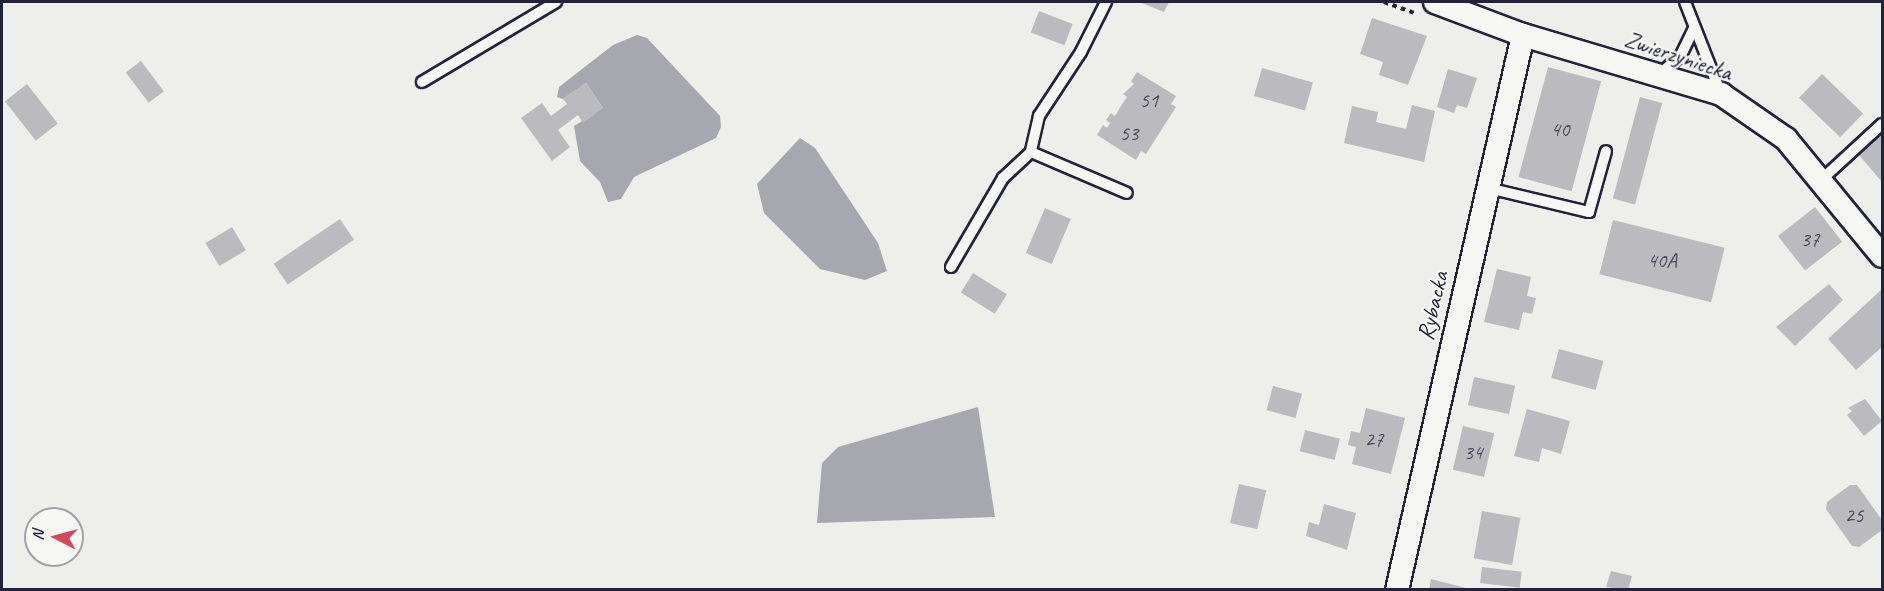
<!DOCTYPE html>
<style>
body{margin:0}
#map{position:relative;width:1884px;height:591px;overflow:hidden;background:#eeeeeb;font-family:Caveat,sans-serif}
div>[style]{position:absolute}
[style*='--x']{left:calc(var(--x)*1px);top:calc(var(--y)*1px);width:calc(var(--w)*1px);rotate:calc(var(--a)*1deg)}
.water>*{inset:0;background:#a7a7af}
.building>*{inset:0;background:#bbbbbf;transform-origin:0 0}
.path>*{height:4px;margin-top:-2px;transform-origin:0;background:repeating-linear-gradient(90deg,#22223b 0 4.5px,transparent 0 9px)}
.roads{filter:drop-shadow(2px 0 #22223b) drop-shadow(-2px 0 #22223b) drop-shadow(0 2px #22223b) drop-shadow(0 -2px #22223b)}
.lane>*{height:10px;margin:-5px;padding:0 5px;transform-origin:5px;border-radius:5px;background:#f6f6f2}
.street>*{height:22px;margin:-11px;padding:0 11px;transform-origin:11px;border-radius:11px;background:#f6f6f2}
span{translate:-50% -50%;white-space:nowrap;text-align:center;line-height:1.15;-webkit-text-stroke:4.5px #f6f6f2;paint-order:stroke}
.number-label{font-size:21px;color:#48485c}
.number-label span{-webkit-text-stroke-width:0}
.street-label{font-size:24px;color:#22223b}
.frame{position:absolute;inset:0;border:3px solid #22223b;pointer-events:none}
.north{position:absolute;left:24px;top:507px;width:60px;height:60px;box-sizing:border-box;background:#f6f6f2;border:2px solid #a1a1a9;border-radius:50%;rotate:276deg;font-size:16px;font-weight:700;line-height:24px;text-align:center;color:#22223b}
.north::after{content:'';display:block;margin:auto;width:21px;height:27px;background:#d1495b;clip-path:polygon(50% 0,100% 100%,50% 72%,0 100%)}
</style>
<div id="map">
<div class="water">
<div style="clip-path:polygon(637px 35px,647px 38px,720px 116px,721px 127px,716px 138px,634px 177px,621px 199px,608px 202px,600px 182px,580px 161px,574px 126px,603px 108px,586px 83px,563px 99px,557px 97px,559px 87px,613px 45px)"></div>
<div style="clip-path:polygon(800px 138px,815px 148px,878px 243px,887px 271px,865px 280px,820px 269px,764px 213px,757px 184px)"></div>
<div style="clip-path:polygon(978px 407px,995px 517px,817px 523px,822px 463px,838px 447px)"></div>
</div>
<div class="building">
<div style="clip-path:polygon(1139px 2px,1169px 2px,1164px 12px)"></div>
<div style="left:1039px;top:11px;width:36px;height:23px;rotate:21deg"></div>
<div style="clip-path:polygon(1372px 18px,1427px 36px,1408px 85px,1379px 75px,1383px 62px,1360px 54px)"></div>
<div style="left:141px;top:61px;width:38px;height:19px;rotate:53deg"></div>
<div style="left:1548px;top:67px;width:55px;height:114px;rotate:15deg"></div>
<div style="left:1262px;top:68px;width:53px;height:29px;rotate:16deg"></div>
<div style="clip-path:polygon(1448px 69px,1477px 78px,1467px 108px,1457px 105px,1454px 113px,1437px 107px)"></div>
<div style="clip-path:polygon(1137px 72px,1176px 96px,1171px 104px,1176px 107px,1146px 154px,1141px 151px,1136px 160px,1097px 135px,1103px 125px,1107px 128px,1110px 123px,1106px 120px,1111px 113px,1115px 116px,1121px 106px,1127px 97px,1123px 94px,1134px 84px,1131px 81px)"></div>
<div style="left:1822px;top:74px;width:57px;height:33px;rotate:44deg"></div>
<div style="clip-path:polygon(586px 83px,603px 108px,583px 123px,578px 115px,558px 130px,570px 147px,552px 161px,521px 118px,542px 103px,551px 116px,567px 104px,563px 99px)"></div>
<div style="left:27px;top:84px;width:50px;height:28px;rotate:52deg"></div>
<div style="left:1640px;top:97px;width:23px;height:105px;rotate:15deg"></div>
<div style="clip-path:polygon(1412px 105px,1435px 111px,1424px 162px,1344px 143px,1352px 106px,1378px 112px,1376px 122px,1406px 129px)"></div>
<div style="clip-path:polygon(1880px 134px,1882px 137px,1882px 182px,1858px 154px)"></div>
<div style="left:1815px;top:207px;width:44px;height:47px;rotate:52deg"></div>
<div style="left:1045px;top:208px;width:28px;height:49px;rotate:23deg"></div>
<div style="left:340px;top:219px;width:25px;height:80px;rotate:56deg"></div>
<div style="left:1613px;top:220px;width:115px;height:56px;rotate:14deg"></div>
<div style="left:232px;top:227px;width:27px;height:31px;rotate:59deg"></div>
<div style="clip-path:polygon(1497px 269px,1531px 277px,1527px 296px,1536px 298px,1532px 314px,1523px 312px,1519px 330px,1484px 322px)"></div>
<div style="left:973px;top:273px;width:40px;height:23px;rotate:32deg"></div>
<div style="clip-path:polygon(1829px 284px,1843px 300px,1795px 346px,1776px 327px)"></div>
<div style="clip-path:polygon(1881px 290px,1882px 347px,1856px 370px,1828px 339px)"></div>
<div style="left:1559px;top:349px;width:46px;height:30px;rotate:15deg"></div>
<div style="left:1474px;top:377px;width:42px;height:29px;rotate:12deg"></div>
<div style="left:1273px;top:386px;width:30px;height:25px;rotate:15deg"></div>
<div style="clip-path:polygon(1865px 399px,1882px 421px,1864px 436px,1847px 415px,1852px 411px,1848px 408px)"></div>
<div style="clip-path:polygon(1366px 408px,1405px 418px,1391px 474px,1352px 464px,1356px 447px,1348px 445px,1351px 431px,1360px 433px)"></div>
<div style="clip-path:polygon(1527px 409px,1570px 421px,1561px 454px,1542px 448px,1539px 462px,1514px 456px)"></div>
<div style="left:1463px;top:426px;width:32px;height:45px;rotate:13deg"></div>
<div style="left:1305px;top:430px;width:36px;height:22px;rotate:14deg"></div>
<div style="left:1239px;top:484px;width:28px;height:40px;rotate:13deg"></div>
<div style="clip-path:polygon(1850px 485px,1857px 485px,1882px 520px,1882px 530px,1859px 547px,1852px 546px,1826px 509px,1827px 502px)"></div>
<div style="clip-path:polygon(1324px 504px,1356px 513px,1347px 550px,1306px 536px,1309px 522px,1319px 525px)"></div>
<div style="left:1482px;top:511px;width:39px;height:48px;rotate:10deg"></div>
<div style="left:1482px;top:567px;width:40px;height:16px;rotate:7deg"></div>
<div style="clip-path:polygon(1611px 571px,1632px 576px,1628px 590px,1606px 587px)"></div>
<div style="clip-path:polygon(1431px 579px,1470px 589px,1470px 590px,1429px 590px)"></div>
</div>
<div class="path">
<div style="--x:1384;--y:2;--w:32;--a:20"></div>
</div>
<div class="roads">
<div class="lane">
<div style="--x:1106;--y:2;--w:56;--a:116.6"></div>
<div style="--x:1081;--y:52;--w:77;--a:123.3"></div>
<div style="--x:1039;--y:116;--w:37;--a:103"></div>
<div style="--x:1031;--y:152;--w:104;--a:23.1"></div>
<div style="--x:1685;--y:2;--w:99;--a:68.6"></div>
<div style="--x:1659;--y:75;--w:30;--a:-42"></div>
<div style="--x:1681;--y:55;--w:30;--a:-64"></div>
<div style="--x:422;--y:82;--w:156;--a:-30.8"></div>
<div style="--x:1820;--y:181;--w:84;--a:-42.6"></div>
<div style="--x:1488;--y:188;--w:104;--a:13.4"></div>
<div style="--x:1589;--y:212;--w:63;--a:-74.4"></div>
<div style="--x:951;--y:267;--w:103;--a:-59.7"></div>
<div style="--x:1003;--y:178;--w:38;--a:-43"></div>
</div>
<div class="street">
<div style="--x:1435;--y:2;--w:94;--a:20.6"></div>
<div style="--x:1523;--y:35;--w:207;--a:16.6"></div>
<div style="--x:1721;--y:94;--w:79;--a:34.7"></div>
<div style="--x:1786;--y:139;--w:151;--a:50.6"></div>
<div style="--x:1397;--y:590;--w:569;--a:-77.21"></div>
</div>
</div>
<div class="number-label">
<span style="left:1149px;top:100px">51</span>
<span style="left:1560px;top:129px">40</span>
<span style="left:1129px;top:133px">53</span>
<span style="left:1810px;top:239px">37</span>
<span style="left:1662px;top:260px">40A</span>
<span style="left:1374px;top:439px">27</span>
<span style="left:1473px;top:452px">34</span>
<span style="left:1854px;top:515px">25</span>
</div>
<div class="street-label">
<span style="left:1678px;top:56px;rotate:18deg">Zwierzyniecka</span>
<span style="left:1433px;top:306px;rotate:-77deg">Rybacka</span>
</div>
<div class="frame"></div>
<div class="north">N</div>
</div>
